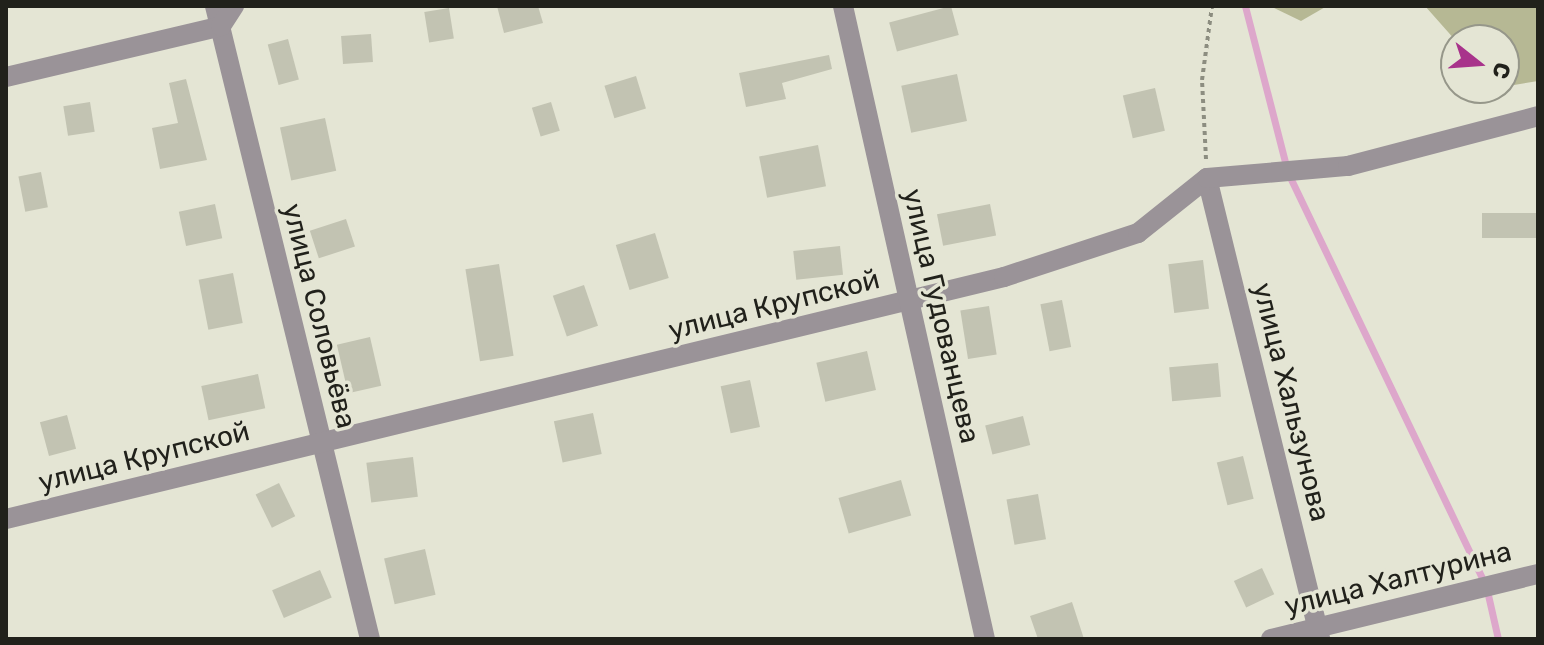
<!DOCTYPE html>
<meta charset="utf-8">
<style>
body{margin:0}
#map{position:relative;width:1544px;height:645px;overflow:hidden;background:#e4e5d4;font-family:Rubik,sans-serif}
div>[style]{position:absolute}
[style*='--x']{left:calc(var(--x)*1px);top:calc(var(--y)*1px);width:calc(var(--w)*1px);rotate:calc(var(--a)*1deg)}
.green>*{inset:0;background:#b6b894}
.stream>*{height:7px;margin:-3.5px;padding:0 3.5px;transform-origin:3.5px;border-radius:3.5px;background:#dda7cb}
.building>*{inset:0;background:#c2c3b2;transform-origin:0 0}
.path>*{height:4px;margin-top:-2px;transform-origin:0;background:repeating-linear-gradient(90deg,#8c8d80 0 4px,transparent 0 8px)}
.minor>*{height:20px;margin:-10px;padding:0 10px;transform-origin:10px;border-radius:10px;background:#9a9398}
.tertiary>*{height:20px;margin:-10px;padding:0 10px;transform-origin:10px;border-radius:10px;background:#9a9398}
span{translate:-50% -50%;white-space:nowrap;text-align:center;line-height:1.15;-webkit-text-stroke:7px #e4e5d4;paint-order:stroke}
.street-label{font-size:28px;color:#21211b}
.frame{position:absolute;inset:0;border:8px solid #21211b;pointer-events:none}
.north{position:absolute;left:1440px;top:24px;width:80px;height:80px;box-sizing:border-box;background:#e4e5d4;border:2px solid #96978a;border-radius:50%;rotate:107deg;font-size:22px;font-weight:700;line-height:32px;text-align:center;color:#21211b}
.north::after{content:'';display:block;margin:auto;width:28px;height:36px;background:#a8338b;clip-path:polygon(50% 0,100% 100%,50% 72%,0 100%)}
</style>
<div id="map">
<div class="green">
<div style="clip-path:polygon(1270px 6px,1327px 6px,1301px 21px)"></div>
<div style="clip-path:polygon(1425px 6px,1538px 6px,1538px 81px,1508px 86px,1504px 40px,1456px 41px)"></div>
</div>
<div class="stream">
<div style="--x:1245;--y:6;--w:172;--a:75.6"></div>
<div style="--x:1288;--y:173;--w:458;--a:64.4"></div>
<div style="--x:1486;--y:586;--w:54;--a:77.2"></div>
</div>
<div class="building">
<div style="clip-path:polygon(497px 6px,538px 6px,543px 23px,504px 33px)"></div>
<div style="left:951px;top:6px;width:30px;height:64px;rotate:75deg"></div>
<div style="left:449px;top:8px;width:31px;height:25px;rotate:81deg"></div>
<div style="left:371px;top:34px;width:28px;height:30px;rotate:86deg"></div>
<div style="left:288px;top:39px;width:42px;height:21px;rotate:75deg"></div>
<div style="clip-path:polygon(829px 55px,832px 69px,782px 83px,786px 99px,746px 107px,739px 73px)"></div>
<div style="left:957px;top:74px;width:48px;height:57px;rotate:78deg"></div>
<div style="left:636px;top:76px;width:34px;height:33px;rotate:73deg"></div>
<div style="clip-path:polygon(186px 79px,207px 160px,160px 169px,152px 128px,178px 123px,169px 83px)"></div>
<div style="left:1155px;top:88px;width:44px;height:33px;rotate:77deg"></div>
<div style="left:90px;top:102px;width:30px;height:27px;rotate:81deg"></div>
<div style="left:551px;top:102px;width:30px;height:20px;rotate:73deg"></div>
<div style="left:325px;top:118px;width:54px;height:46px;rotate:78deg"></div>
<div style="left:818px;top:145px;width:42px;height:60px;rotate:79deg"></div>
<div style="left:41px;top:172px;width:36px;height:23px;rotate:79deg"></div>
<div style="left:215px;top:204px;width:35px;height:37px;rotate:78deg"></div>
<div style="left:990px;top:204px;width:32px;height:54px;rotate:79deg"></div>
<div style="left:1538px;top:213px;width:25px;height:56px;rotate:90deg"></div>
<div style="left:346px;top:219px;width:29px;height:38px;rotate:72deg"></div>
<div style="left:655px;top:233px;width:47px;height:41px;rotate:73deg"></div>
<div style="left:840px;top:246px;width:29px;height:47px;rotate:84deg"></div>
<div style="left:1203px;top:260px;width:49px;height:35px;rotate:83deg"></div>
<div style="left:499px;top:264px;width:93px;height:34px;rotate:81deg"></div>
<div style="left:233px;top:273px;width:51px;height:35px;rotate:79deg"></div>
<div style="left:584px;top:285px;width:43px;height:33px;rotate:71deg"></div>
<div style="left:1062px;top:300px;width:48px;height:22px;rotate:79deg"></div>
<div style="left:989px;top:306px;width:49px;height:29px;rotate:81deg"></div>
<div style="left:370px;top:337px;width:50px;height:34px;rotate:77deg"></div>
<div style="left:867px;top:351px;width:40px;height:52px;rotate:77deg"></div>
<div style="left:1218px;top:363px;width:34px;height:49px;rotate:85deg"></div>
<div style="left:258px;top:374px;width:35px;height:58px;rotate:78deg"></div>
<div style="left:750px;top:380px;width:48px;height:30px;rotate:78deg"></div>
<div style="left:593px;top:413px;width:42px;height:40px;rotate:78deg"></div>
<div style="left:67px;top:415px;width:35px;height:28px;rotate:75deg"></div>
<div style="left:1023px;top:416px;width:30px;height:39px;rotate:76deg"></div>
<div style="left:1243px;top:456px;width:44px;height:27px;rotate:76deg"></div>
<div style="left:413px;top:457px;width:40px;height:47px;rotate:83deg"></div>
<div style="left:901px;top:480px;width:37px;height:65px;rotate:74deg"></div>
<div style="left:279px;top:483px;width:37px;height:26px;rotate:64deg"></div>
<div style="left:1038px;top:494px;width:46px;height:32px;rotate:80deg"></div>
<div style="left:425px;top:549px;width:47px;height:42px;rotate:77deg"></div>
<div style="left:1262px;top:568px;width:29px;height:31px;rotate:65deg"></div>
<div style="left:320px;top:570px;width:30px;height:52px;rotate:67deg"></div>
<div style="clip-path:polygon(1072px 602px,1084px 639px,1038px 639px,1030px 616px)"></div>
</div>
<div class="path">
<div style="--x:1206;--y:159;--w:79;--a:-92.9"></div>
<div style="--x:1202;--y:80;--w:75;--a:-82.3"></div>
</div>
<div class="minor">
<div style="--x:215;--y:6;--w:652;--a:76.24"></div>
<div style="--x:6;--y:77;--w:221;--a:-13.3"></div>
<div style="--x:221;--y:26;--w:24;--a:-57"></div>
<div style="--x:1207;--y:178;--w:475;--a:76.2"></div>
<div style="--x:6;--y:519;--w:1027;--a:-13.63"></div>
<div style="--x:1004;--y:277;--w:141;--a:-18.2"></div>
<div style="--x:1138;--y:233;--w:88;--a:-38.6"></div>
<div style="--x:1207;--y:178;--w:142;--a:-4.9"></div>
<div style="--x:1348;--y:166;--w:196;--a:-14.7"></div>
<div style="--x:1271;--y:639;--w:275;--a:-13.7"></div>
</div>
<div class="tertiary">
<div style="--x:843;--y:6;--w:649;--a:77.36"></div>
</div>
<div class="street-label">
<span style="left:774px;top:305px;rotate:-14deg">улица Крупской</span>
<span style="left:319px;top:316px;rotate:76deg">улица Соловьёва</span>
<span style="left:941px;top:316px;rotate:77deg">улица Гудованцева</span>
<span style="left:1291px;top:402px;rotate:76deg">улица Хальзунова</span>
<span style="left:144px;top:457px;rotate:-14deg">улица Крупской</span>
<span style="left:1398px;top:579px;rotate:-14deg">улица Халтурина</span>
</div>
<div class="frame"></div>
<div class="north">С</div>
</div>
